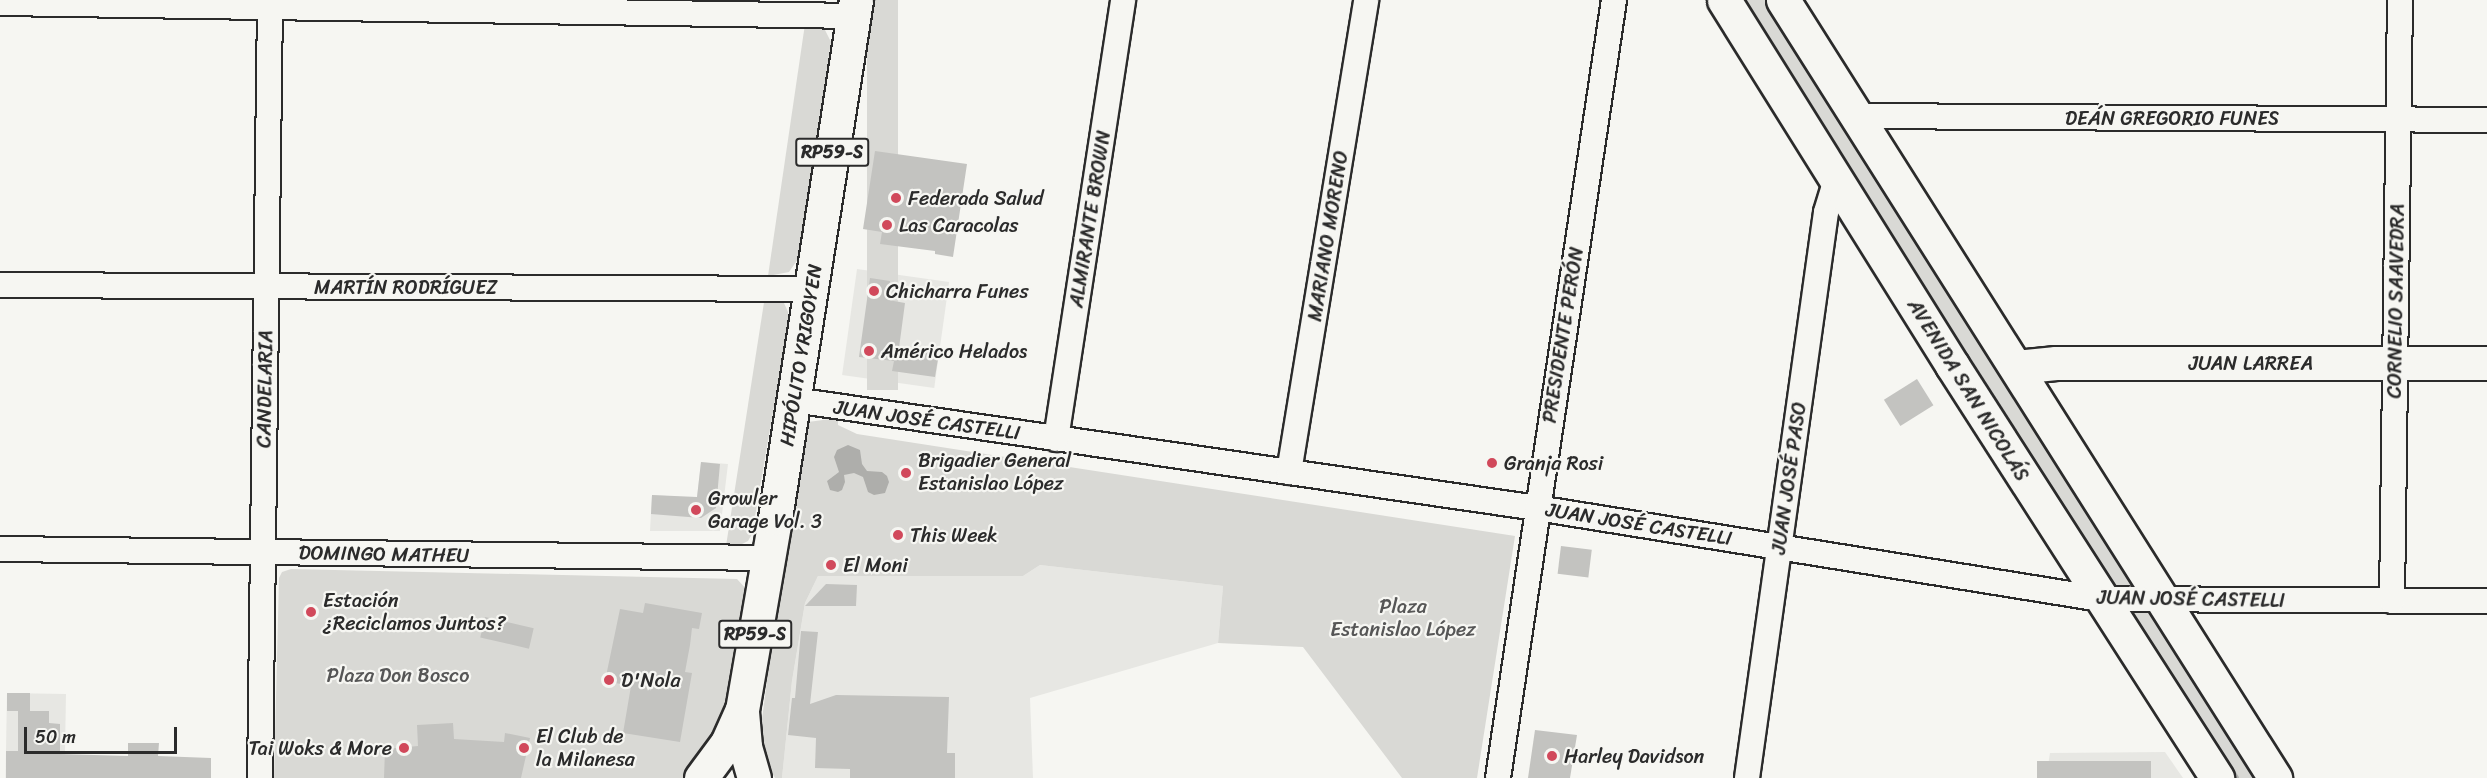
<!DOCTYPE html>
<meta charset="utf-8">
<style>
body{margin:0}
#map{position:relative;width:2487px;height:778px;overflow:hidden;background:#f6f6f2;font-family:Sriracha,sans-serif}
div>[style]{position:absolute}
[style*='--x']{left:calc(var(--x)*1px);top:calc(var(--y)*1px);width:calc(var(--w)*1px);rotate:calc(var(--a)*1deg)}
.built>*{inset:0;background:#e7e7e3;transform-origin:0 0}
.green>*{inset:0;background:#d9d9d5;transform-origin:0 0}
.water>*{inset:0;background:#aeaeab}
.stream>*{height:6px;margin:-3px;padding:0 3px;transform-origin:3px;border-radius:3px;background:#aeaeab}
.building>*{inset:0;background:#c3c3c0;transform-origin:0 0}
.roads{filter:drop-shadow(2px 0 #2b2b2b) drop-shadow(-2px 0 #2b2b2b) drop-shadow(0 2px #2b2b2b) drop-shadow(0 -2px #2b2b2b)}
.street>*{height:24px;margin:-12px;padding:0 12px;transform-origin:12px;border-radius:12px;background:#f6f6f2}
.secondary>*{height:33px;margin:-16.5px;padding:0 16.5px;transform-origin:16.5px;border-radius:16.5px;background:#f6f6f2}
.primary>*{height:33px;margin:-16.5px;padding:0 16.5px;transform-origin:16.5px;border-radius:16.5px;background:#f6f6f2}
.dots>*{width:16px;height:16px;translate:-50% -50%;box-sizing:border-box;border:3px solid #f6f6f2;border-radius:50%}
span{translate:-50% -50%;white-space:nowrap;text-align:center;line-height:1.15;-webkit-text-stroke:4.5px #f6f6f2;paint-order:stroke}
.shield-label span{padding:2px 4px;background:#f6f6f2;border:2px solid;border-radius:4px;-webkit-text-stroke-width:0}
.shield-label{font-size:18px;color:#2b2b2b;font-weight:700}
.street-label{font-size:20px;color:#2b2b2b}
.poi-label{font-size:20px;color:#2b2b2b}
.left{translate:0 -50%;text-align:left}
.right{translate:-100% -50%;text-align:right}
.park-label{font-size:20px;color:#565656}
.scale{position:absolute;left:24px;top:727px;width:153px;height:27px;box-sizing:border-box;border:3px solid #2b2b2b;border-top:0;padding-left:8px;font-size:18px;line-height:21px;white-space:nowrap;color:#2b2b2b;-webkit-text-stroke:4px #f6f6f2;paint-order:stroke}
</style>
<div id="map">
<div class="built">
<div style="left:857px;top:269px;width:93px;height:107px;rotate:8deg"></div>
<div style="clip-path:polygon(701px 462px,728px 464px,720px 531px,650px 531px,652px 495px,697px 498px)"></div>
<div style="clip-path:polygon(1040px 565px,1223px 586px,1218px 643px,1030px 698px,1033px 778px,782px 778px,792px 681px,805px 603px,818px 576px,1023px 576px)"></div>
<div style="left:7px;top:693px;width:59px;height:85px;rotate:1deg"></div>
<div style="clip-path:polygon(2165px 752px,2183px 778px,2046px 778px,2050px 753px)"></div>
</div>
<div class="green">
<div style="left:867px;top:0;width:31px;height:390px"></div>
<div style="clip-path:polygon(1732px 0,1775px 0,2143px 590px,2113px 594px)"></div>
<div style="clip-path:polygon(805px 24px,824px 28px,831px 42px,798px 259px,789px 272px,768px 276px)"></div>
<div style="clip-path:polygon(765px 296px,776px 297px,784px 303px,788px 312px,788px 324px,752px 534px,748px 541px,742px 544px,726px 546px)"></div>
<div style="clip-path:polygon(838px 418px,838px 425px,857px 434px,1515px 536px,1477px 778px,1402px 778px,1303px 647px,1218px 643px,1223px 586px,1040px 565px,1023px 576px,818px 576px,805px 603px,792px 681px,782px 778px,775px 778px,758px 750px,780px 581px,808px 422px)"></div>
<div style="clip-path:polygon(291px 569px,737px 579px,748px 591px,732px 710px,689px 778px,274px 778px,279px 578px,282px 572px)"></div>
<div style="clip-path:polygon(2133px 611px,2153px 612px,2267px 778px,2223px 778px,2125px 614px)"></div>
</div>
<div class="water">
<div style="clip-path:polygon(848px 445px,860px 450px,862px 464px,867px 471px,882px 472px,887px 476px,889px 482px,885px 493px,874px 495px,868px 492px,863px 477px,854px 473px,844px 475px,845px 482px,842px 490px,838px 492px,830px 490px,827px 481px,839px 472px,834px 457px,837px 450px)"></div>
</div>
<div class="stream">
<div style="--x:2228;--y:766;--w:14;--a:56"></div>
</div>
<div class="building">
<div style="clip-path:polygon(875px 151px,967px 164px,953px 257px,935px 254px,935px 251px,880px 244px,882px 232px,863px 229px)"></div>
<div style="clip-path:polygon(870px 278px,890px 281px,888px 300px,905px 303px,899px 348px,939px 353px,935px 377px,892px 371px,894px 361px,859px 357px)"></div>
<div style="left:1917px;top:379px;width:31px;height:39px;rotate:58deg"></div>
<div style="clip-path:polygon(701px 462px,720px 464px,716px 508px,701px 518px,651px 514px,652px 495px,697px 497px)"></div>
<div style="left:1561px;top:546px;width:31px;height:28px;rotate:7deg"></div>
<div style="clip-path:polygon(826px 584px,857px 585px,856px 606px,805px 606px)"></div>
<div style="clip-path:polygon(645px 603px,702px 613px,699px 629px,692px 628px,690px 645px,685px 672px,692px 673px,680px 742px,623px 733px,631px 686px,605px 681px,620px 609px,643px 613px)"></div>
<div style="left:485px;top:617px;width:50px;height:21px;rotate:13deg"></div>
<div style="clip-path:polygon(801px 631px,818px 632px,810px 704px,836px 695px,949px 697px,947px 753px,955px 753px,955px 778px,850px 778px,850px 769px,815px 768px,816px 738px,788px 735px,792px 698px,795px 698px)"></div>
<div style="clip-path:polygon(7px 693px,30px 693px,30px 711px,49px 711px,49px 723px,60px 724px,60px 754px,128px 756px,128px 743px,159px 743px,158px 756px,211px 758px,211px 778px,6px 778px,6px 751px,18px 751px,18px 711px,7px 711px)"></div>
<div style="clip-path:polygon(453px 723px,454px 739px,504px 742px,505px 733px,530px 738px,521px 778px,384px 778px,385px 749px,418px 746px,417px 725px)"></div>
<div style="clip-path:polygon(1535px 730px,1577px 735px,1570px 778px,1528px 778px)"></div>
<div style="left:2151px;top:761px;width:17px;height:114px;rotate:90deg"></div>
</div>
<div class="roads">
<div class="street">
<div style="--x:0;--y:3;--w:854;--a:0.87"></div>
<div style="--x:1857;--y:116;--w:630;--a:0.36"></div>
<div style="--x:0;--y:285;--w:811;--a:0.28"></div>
<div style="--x:794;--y:400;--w:751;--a:8.27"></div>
<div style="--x:1537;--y:508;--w:571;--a:9.17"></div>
<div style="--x:2101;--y:599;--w:386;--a:0.3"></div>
<div style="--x:1056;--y:439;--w:444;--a:-81.3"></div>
<div style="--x:1289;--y:472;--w:478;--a:-80.7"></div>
<div style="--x:0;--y:549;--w:768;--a:0.67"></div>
<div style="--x:2392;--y:601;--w:601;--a:-89.24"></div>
<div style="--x:260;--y:778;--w:778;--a:-89.26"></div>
<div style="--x:1498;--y:778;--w:787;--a:-81.52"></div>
<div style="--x:1747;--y:778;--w:571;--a:-82.05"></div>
<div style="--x:1826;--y:212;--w:34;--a:-73"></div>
</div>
<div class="secondary">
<div style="--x:1724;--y:0;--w:430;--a:58"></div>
<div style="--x:1952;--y:365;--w:491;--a:57.3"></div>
<div style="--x:1783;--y:0;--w:921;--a:57.69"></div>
<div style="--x:2016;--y:367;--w:40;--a:-5.7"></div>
<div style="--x:2056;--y:363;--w:431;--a:0"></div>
</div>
<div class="primary">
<div style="--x:701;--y:778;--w:44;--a:-53.4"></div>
<div style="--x:727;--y:743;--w:36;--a:-66"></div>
<div style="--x:754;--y:778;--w:33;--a:-106"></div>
<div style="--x:745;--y:746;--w:36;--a:-95"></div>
<div style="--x:742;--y:710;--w:195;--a:-80.2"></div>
<div style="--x:775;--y:518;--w:524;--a:-81.11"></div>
</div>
</div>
<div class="dots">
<div style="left:896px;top:198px;background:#d1495b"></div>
<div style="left:887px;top:225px;background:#d1495b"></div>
<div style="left:874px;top:291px;background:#d1495b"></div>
<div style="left:869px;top:351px;background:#d1495b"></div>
<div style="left:1492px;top:463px;background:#d1495b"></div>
<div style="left:906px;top:473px;background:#d1495b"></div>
<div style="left:696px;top:510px;background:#d1495b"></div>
<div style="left:898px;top:535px;background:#d1495b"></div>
<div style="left:831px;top:565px;background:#d1495b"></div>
<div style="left:311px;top:612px;background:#d1495b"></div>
<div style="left:609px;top:680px;background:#d1495b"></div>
<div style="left:404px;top:748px;background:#d1495b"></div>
<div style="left:524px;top:748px;background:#d1495b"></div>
<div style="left:1552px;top:756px;background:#d1495b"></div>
</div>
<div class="shield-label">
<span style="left:832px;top:152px">RP59-S</span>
<span style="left:755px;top:634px">RP59-S</span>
</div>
<div class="street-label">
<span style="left:2172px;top:118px">DEÁN GREGORIO FUNES</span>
<span style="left:1090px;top:219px;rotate:-81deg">ALMIRANTE BROWN</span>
<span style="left:1328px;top:236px;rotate:-81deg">MARIANO MORENO</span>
<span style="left:406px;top:287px">MARTÍN RODRÍGUEZ</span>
<span style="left:2396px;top:301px;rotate:-89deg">CORNELIO SAAVEDRA</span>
<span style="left:1563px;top:335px;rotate:-81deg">PRESIDENTE PERÓN</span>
<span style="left:801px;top:355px;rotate:-81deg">HIPÓLITO YRIGOYEN</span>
<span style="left:2251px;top:363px">JUAN LARREA</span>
<span style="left:265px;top:389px;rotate:-89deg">CANDELARIA</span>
<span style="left:1968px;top:390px;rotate:58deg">AVENIDA SAN NICOLÁS</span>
<span style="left:927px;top:420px;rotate:8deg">JUAN JOSÉ CASTELLI</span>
<span style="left:1789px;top:478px;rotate:-82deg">JUAN JOSÉ PASO</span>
<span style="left:1639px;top:524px;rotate:9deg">JUAN JOSÉ CASTELLI</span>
<span style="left:384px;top:554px;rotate:1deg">DOMINGO MATHEU</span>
<span style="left:2191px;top:599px;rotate:1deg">JUAN JOSÉ CASTELLI</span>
</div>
<div class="poi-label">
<span class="left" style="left:908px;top:198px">Federada Salud</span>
<span class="left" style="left:899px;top:225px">Las Caracolas</span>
<span class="left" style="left:886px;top:291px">Chicharra Funes</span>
<span class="left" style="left:881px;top:351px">Américo Helados</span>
<span class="left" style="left:918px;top:472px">Brigadier General<br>Estanislao López</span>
<span class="left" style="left:1504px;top:463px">Granja Rosi</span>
<span class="left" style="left:708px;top:510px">Growler<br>Garage Vol. 3</span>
<span class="left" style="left:910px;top:535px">This Week</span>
<span class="left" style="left:843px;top:565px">El Moni</span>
<span class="left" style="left:323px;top:612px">Estación<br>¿Reciclamos Juntos?</span>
<span class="left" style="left:621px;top:680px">D'Nola</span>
<span class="left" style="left:536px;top:748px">El Club de<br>la Milanesa</span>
<span class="right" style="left:392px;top:748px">Tai Woks &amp; More</span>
<span class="left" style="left:1564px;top:756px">Harley Davidson</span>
</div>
<div class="park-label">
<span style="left:1403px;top:618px">Plaza<br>Estanislao López</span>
<span style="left:398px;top:675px">Plaza Don Bosco</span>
</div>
<div class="scale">50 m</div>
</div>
